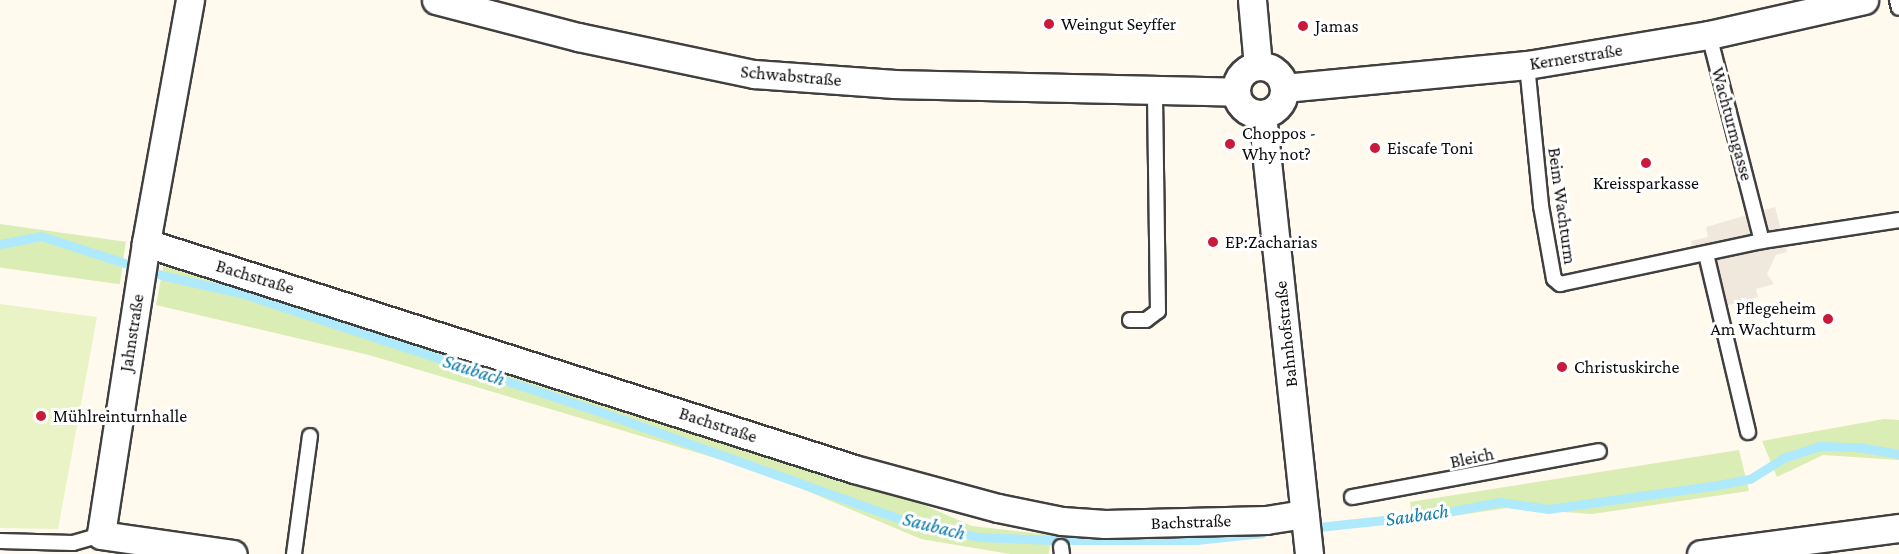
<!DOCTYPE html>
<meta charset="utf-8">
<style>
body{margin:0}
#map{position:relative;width:1899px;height:554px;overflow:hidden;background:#fff9ee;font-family:"Crimson Pro",serif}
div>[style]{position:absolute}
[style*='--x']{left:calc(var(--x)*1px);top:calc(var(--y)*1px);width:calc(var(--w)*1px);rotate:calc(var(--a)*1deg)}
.green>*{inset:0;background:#daedb4;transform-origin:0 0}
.pitch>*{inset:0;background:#eaf3c6}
.plaza>*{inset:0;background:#f0e8dc}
.stream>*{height:9px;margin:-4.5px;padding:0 4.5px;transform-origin:4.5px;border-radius:4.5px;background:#aeeafb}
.roads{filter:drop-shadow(2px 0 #404040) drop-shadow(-2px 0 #404040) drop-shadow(0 2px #404040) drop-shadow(0 -2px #404040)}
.service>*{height:14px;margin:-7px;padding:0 7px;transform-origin:7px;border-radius:7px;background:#fff}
.minor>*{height:27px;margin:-13.5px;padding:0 13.5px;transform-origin:13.5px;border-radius:13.5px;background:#fff}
.minor>.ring{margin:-13.5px;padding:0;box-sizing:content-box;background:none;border:27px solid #fff;border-radius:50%}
.dots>*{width:16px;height:16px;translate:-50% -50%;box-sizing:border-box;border:3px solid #fff;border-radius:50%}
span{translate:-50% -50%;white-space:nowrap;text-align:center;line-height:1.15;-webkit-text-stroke:6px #fff;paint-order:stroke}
.poi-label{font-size:18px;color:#0d0d0d}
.left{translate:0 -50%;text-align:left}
.right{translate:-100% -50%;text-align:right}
.street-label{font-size:18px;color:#0d0d0d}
.water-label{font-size:20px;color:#0c7caa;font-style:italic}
</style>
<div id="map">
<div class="green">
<div style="left:0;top:224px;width:127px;height:43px;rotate:8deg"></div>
<div style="clip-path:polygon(164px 263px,894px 492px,972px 526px,1051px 535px,1049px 554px,1010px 554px,921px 539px,762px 472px,369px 355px,156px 305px)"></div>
<div style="clip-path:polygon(1884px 419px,1899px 420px,1899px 460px,1823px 455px,1777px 477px,1762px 441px)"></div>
<div style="clip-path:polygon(1739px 450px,1749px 491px,1592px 514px,1507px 508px,1412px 522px,1410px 502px)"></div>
</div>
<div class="pitch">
<div style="clip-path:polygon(0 304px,97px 317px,58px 529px,0 528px)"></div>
</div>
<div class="plaza">
<div style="clip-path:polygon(1775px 207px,1787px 252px,1776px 255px,1767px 274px,1774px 284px,1756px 289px,1758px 297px,1710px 310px,1691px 241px,1708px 237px,1706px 227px)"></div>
</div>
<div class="stream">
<div style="--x:0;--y:244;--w:42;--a:-11"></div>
<div style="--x:41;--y:236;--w:130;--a:17.9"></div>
<div style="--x:165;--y:276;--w:81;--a:12.8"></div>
<div style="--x:244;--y:294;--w:379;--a:18.3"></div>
<div style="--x:604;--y:413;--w:320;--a:19.7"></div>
<div style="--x:905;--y:521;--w:76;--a:12.2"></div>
<div style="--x:979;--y:537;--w:72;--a:2.4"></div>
<div style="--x:1051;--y:540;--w:145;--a:0"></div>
<div style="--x:1196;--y:540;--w:67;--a:-6"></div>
<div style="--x:1309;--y:528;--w:123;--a:-6.1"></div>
<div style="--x:1431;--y:515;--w:70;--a:-10.7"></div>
<div style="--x:1500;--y:502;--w:49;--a:8.3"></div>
<div style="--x:1548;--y:509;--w:172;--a:-8"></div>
<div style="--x:1718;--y:485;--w:33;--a:-11"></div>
<div style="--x:1750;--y:479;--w:39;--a:-32"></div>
<div style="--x:1783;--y:458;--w:40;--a:-18"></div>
<div style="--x:1821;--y:446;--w:37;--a:2"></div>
<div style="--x:1858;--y:447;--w:42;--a:9.7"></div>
</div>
<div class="roads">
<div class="service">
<div style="--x:1897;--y:0;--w:8;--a:76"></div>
<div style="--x:1709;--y:35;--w:213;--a:75.6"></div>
<div style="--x:1527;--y:65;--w:142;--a:84.3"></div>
<div style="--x:1541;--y:206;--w:74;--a:79.9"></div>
<div style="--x:1554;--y:279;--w:8;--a:40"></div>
<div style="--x:1560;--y:284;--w:207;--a:-12"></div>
<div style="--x:1762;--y:241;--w:139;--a:-8.7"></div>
<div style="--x:1706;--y:254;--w:183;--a:76.7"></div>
<div style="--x:1130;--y:320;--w:16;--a:0"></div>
<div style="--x:1146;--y:320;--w:15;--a:-37"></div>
<div style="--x:1158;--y:311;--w:222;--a:-90.8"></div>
<div style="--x:1352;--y:497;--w:251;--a:-10.5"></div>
<div style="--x:0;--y:541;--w:73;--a:1.6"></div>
<div style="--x:73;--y:543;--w:29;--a:-16"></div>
<div style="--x:1061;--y:547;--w:7;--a:82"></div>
<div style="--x:294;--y:554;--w:119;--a:-82.3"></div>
</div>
<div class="minor">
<div style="--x:190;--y:0;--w:247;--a:100.3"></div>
<div style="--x:146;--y:243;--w:295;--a:98.8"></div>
<div style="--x:101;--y:535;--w:133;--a:8.2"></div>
<div style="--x:436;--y:0;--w:147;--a:14.6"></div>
<div style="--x:578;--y:37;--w:180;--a:11.9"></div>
<div style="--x:754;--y:74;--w:141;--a:4.1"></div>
<div style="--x:895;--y:84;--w:341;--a:1.3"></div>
<div style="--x:1252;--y:0;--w:66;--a:84.8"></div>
<div class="ring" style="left:1236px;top:66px;width:21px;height:21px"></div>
<div style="--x:1284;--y:88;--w:244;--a:-5.4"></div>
<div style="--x:1527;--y:65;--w:184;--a:-9.4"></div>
<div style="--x:1709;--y:35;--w:159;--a:-12.7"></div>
<div style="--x:1262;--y:114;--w:443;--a:83.9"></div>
<div style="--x:146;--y:243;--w:743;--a:17.7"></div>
<div style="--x:854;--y:469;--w:149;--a:15.2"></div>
<div style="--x:998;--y:508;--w:65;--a:11.5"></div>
<div style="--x:1062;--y:521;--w:43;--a:4"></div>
<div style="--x:1105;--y:524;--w:161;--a:-1.4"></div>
<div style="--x:1266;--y:520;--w:39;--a:-9"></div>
<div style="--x:1701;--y:554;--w:200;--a:-7.5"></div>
</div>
</div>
<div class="dots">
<div style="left:1049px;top:24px;background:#c91a3c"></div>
<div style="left:1303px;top:26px;background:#c91a3c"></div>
<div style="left:1230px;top:144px;background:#c91a3c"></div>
<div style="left:1375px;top:148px;background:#c91a3c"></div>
<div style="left:1646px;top:163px;background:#c91a3c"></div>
<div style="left:1213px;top:242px;background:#c91a3c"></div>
<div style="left:1828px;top:319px;background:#c91a3c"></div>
<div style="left:1562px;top:367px;background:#c91a3c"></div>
<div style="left:41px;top:416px;background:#c91a3c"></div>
</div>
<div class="poi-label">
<span class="left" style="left:1061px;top:24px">Weingut Seyffer</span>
<span class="left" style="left:1315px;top:26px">Jamas</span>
<span class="left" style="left:1242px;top:144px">Choppos -<br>Why not?</span>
<span class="left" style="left:1387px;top:148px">Eiscafe Toni</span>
<span style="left:1646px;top:183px">Kreissparkasse</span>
<span class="left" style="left:1225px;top:242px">EP:Zacharias</span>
<span class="right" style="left:1816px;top:319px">Pflegeheim<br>Am Wachturm</span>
<span class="left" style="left:1574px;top:367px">Christuskirche</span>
<span class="left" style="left:53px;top:416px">Mühlreinturnhalle</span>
</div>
<div class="street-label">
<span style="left:1576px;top:57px;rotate:-9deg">Kernerstraße</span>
<span style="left:791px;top:76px;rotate:5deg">Schwabstraße</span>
<span style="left:1732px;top:124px;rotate:75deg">Wachturmgasse</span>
<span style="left:1562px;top:206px;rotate:82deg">Beim Wachturm</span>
<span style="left:255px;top:277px;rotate:17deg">Bachstraße</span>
<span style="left:132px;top:333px;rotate:-81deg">Jahnstraße</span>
<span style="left:1286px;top:334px;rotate:-96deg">Bahnhofstraße</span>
<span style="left:718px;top:425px;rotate:18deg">Bachstraße</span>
<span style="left:1472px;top:458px;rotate:-12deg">Bleich</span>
<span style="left:1191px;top:522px;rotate:-2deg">Bachstraße</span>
</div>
<div class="water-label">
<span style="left:474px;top:370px;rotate:18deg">Saubach</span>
<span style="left:1417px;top:515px;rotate:-8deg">Saubach</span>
<span style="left:934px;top:526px;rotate:14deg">Saubach</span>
</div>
</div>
